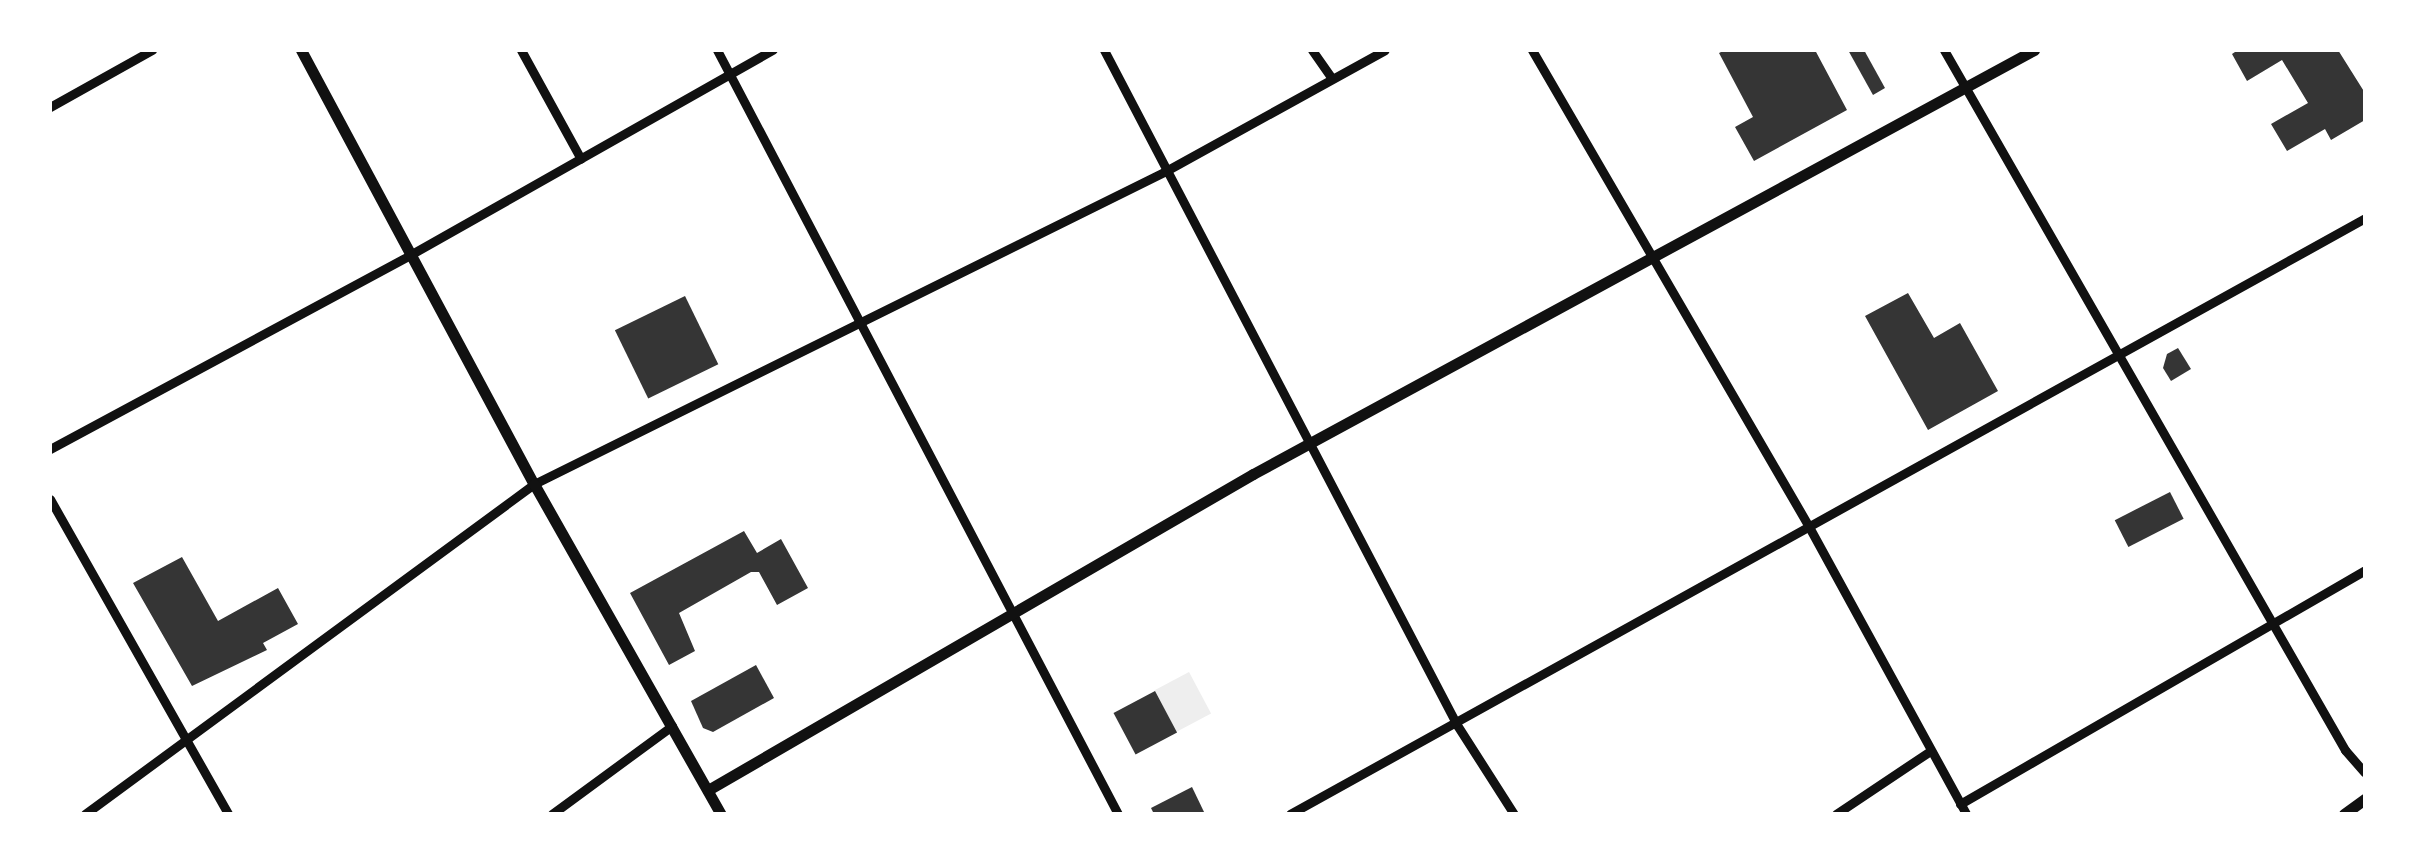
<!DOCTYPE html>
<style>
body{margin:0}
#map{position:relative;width:2415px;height:864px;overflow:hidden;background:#fff;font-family:"Noto Sans",sans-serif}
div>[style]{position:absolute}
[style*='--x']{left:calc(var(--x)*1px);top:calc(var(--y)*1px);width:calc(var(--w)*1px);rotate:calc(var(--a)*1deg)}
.green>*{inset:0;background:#eee;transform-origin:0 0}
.building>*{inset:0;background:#353535;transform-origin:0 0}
.minor>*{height:9px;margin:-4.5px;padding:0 4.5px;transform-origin:4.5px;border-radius:4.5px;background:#111}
.tertiary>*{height:11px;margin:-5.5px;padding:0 5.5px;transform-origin:5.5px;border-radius:5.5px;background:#111}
span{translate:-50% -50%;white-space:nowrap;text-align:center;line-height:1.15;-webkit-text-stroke:8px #fff;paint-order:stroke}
.frame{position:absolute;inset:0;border:52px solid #fff;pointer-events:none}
</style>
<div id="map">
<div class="green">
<div style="left:1189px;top:672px;width:47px;height:39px;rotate:62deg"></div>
</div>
<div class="building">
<div style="clip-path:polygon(1725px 50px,1815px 50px,1847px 110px,1754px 161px,1735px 127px,1753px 117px,1719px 53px)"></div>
<div style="clip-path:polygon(1848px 50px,1864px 50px,1885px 88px,1873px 95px)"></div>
<div style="clip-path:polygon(2238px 50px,2338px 50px,2365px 93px,2365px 120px,2331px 140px,2325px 129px,2287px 151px,2271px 124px,2308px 103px,2282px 60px,2247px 81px,2232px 54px)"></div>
<div style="clip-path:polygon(1908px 293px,1934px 338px,1960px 323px,1998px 391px,1928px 430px,1865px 316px)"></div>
<div style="left:685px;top:296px;width:76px;height:78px;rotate:64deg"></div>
<div style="clip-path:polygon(2178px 348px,2191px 369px,2171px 381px,2163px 368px,2167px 354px)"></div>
<div style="left:2170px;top:492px;width:30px;height:62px;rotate:63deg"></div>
<div style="clip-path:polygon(744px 531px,757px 553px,781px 539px,808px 588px,777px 605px,759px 572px,751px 572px,679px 613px,695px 651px,669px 665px,630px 593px)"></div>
<div style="clip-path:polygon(182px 557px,218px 621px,278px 588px,298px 624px,263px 643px,267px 650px,192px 686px,133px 583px)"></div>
<div style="clip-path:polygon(756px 665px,774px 698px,713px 732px,703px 728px,691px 701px)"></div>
<div style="left:1155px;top:691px;width:47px;height:47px;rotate:62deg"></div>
<div style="clip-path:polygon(1192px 787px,1205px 814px,1154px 814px,1151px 808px)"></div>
</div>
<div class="minor">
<div style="--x:521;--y:50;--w:124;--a:61.2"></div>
<div style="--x:717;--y:50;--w:863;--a:62.31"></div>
<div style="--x:1104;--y:50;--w:762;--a:62.39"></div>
<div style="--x:1457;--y:725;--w:106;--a:57.4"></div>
<div style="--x:1312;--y:50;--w:35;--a:55"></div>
<div style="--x:1532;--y:50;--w:549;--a:59.84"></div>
<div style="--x:1808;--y:525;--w:329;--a:61.3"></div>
<div style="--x:1944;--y:50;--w:807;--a:60.19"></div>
<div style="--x:2345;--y:750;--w:30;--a:49"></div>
<div style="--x:50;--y:107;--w:117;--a:-29.2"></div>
<div style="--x:50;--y:449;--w:409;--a:-28.3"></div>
<div style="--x:410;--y:255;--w:417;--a:-29.5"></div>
<div style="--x:50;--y:499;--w:362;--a:60.5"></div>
<div style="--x:1960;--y:804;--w:468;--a:-30"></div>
<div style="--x:85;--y:814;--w:557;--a:-36.31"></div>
<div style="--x:534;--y:484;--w:703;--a:-26.35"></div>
<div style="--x:1164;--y:172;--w:252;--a:-28.9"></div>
<div style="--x:552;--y:814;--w:149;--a:-36.3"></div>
<div style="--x:1290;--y:814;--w:1229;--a:-29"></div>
<div style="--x:1836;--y:814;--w:113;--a:-33.8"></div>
</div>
<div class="tertiary">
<div style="--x:301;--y:50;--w:493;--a:61.8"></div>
<div style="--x:534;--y:484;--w:379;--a:60.5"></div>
<div style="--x:708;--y:790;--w:630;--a:-30.11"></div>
<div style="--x:1253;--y:474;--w:889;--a:-28.5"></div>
<div style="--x:2344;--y:814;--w:26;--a:-36"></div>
</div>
<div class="frame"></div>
</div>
